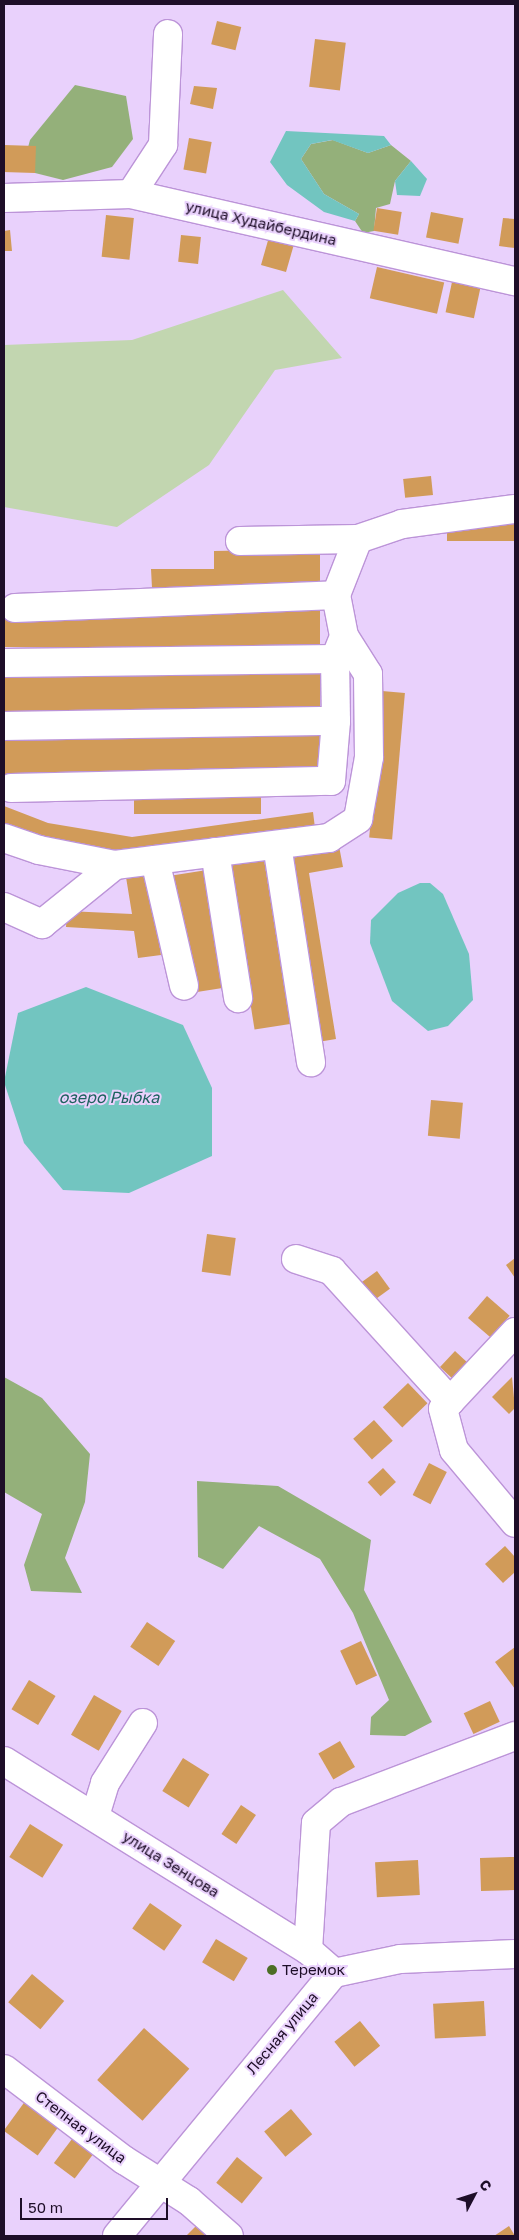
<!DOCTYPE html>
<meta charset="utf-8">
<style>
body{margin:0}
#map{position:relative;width:519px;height:2240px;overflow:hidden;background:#e9d1fc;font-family:"Golos Text",sans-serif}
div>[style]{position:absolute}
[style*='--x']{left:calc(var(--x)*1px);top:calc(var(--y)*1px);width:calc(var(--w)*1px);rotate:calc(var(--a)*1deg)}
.green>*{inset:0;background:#c2d6b0}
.forest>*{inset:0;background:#94b07a}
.water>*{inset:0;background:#72c5c0}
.building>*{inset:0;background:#d19b59;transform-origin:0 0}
.roads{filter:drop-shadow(1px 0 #bc94d8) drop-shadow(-1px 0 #bc94d8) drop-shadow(0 1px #bc94d8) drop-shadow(0 -1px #bc94d8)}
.minor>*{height:28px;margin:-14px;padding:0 14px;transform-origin:14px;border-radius:14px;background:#fff}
.dots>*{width:14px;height:14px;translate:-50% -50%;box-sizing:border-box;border:2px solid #e9d1fc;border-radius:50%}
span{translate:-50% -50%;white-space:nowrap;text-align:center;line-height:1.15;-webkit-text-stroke:4px #e9d1fc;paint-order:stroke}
.street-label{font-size:15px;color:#1e0e28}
.poi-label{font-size:15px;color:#1e0e28}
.left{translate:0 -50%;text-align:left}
.water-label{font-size:16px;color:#1d615e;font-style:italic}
.frame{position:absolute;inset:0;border:5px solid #1e0e28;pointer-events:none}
.north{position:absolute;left:449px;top:2170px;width:50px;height:50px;-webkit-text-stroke:4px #e9d1fc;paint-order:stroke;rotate:50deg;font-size:14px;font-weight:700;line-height:20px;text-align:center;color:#1e0e28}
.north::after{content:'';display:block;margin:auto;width:18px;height:22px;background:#1e0e28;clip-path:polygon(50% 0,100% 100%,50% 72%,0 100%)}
.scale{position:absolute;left:20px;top:2198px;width:148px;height:22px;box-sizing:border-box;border:2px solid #1e0e28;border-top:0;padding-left:6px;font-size:15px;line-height:18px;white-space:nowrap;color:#1e0e28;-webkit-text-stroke:4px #e9d1fc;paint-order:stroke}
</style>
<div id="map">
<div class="green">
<div style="clip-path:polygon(283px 290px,342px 358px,275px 370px,209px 465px,117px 527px,4px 507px,4px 345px,132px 340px)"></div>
</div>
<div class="forest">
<div style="clip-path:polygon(75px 85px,126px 96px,133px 139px,112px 167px,63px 180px,35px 173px,24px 162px,30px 140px)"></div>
<div style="clip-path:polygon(333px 140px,368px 153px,391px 145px,411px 161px,395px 181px,390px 204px,376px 208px,374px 231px,363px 233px,355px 221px,359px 214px,324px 194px,301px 159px,311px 144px)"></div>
<div style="clip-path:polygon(4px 1377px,42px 1398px,90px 1454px,85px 1502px,65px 1558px,82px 1593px,31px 1591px,24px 1565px,42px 1514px,4px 1492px)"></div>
<div style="clip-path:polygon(197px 1481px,278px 1486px,371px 1540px,364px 1590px,432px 1722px,405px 1736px,370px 1735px,371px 1717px,389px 1700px,353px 1613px,320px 1559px,259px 1526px,223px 1569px,198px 1557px)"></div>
</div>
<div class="water">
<div style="clip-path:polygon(286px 131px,384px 136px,391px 145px,368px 153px,332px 140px,311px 144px,301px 159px,324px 194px,359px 214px,355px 221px,324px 212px,287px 185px,270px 162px)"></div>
<div style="clip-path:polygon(411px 161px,427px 179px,420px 196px,397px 195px,395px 181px)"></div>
<div style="clip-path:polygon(420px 883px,430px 883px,443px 894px,469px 954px,473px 1000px,448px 1026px,428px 1031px,392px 1001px,370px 943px,371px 920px,398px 893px)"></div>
<div style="clip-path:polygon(86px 987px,183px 1025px,212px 1088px,212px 1156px,129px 1193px,63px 1190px,24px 1143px,4px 1082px,18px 1013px)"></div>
</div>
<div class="building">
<div style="left:217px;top:21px;width:25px;height:24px;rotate:14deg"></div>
<div style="left:315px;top:39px;width:31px;height:48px;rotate:7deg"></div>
<div style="clip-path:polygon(194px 86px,217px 88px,213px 109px,190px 104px)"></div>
<div style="left:189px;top:138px;width:23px;height:32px;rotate:10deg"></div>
<div style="left:4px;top:145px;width:32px;height:27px;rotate:2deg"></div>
<div style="left:377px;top:208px;width:25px;height:23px;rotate:9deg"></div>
<div style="left:431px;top:212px;width:33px;height:26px;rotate:11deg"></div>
<div style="left:106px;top:215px;width:28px;height:42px;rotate:6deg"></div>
<div style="clip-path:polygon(503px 218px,515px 219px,515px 248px,499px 246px)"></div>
<div style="clip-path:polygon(10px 230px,12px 251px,4px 251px,4px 231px)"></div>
<div style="left:181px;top:235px;width:20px;height:27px;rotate:6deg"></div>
<div style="left:269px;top:237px;width:26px;height:29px;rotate:16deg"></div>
<div style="left:377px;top:267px;width:69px;height:32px;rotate:13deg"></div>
<div style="left:452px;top:282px;width:29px;height:31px;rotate:12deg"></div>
<div style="left:431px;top:476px;width:19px;height:28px;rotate:84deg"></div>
<div style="left:515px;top:523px;width:18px;height:68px;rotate:90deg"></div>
<div style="clip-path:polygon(320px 549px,320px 585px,152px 588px,151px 569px,214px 569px,214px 551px)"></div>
<div style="left:320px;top:609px;width:38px;height:316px;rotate:90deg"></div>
<div style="left:320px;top:674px;width:39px;height:316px;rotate:90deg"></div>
<div style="left:382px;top:691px;width:23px;height:147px;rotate:5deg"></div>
<div style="left:320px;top:730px;width:40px;height:316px;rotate:89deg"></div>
<div style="left:261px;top:794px;width:20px;height:127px;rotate:90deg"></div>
<div style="clip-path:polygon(4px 806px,48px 823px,132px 837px,313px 812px,315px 828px,132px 854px,43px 839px,4px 824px)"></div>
<div style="clip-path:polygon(339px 846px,343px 867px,309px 873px,336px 1039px,318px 1042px,287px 855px)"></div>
<div style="left:264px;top:859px;width:167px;height:36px;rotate:81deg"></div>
<div style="clip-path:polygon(147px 867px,161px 955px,138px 958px,134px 931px,66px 927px,67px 911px,132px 914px,125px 871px)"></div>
<div style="left:207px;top:870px;width:119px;height:37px;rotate:81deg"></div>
<div style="left:431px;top:1100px;width:32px;height:36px;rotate:5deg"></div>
<div style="left:207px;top:1234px;width:29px;height:38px;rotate:8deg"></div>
<div style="clip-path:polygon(515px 1258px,515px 1278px,506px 1265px)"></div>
<div style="left:377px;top:1271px;width:22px;height:20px;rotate:54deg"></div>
<div style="left:487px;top:1296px;width:30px;height:29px;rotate:41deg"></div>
<div style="left:455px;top:1351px;width:18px;height:22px;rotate:43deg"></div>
<div style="clip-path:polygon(512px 1377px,515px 1408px,509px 1414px,492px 1397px)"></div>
<div style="left:408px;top:1383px;width:28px;height:35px;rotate:46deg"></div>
<div style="left:374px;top:1420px;width:28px;height:28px;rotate:48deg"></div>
<div style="left:429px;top:1463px;width:20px;height:36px;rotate:27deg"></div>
<div style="left:383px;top:1468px;width:19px;height:21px;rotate:47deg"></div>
<div style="clip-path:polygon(505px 1546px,515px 1557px,515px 1572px,503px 1583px,485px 1564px)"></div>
<div style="left:147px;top:1622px;width:34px;height:30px;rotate:34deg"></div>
<div style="left:361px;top:1641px;width:38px;height:23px;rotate:65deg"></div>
<div style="clip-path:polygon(515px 1647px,515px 1689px,495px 1662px)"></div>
<div style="left:29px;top:1680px;width:31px;height:34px;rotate:31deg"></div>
<div style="left:94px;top:1695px;width:32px;height:46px;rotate:30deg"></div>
<div style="left:490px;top:1701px;width:23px;height:29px;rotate:65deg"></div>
<div style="left:340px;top:1741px;width:30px;height:25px;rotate:60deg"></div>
<div style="left:183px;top:1758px;width:31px;height:39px;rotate:32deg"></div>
<div style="left:241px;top:1805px;width:18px;height:35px;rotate:34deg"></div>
<div style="left:30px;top:1824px;width:39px;height:39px;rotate:32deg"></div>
<div style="clip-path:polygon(511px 1857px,515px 1857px,515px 1890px,481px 1891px,480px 1858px)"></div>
<div style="left:418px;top:1860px;width:35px;height:43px;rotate:87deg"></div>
<div style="left:150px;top:1903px;width:39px;height:31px;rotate:35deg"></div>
<div style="left:216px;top:1939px;width:37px;height:27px;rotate:31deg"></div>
<div style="left:32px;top:1974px;width:42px;height:37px;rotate:40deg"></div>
<div style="left:484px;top:2001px;width:35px;height:51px;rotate:87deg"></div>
<div style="left:360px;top:2021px;width:32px;height:33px;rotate:51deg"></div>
<div style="left:144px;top:2028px;width:61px;height:70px;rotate:42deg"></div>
<div style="left:26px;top:2100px;width:42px;height:38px;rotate:36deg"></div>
<div style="left:291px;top:2109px;width:33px;height:35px;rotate:50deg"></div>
<div style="left:75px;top:2135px;width:26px;height:35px;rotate:37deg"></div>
<div style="left:237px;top:2157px;width:33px;height:33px;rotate:39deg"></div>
<div style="clip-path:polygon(196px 2226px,208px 2236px,186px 2236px)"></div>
<div style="clip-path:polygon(509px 2226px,515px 2236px,494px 2236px)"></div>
</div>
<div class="roads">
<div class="minor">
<div style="--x:131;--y:194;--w:59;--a:-56.9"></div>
<div style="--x:163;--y:145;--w:111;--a:-87.4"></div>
<div style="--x:4;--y:198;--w:127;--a:-1.8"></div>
<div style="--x:131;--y:194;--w:394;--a:12.8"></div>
<div style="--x:240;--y:541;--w:118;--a:-1"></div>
<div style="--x:358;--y:539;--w:46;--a:-18.8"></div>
<div style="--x:402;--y:524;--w:114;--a:-7.6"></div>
<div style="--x:15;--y:608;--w:321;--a:-2.3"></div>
<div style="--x:4;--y:663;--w:331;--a:-0.7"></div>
<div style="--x:335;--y:659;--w:18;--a:-68"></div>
<div style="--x:4;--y:726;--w:332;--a:-0.9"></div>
<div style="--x:11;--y:788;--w:320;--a:-1.3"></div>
<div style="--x:331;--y:781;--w:60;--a:-85.2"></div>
<div style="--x:336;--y:721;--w:62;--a:-90.9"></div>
<div style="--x:4;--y:838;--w:37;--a:19"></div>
<div style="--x:39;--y:850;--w:77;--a:11.2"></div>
<div style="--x:115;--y:865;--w:216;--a:-7.2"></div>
<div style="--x:329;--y:838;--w:35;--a:-33"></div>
<div style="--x:358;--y:819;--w:63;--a:-79.9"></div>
<div style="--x:369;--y:757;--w:83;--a:-90.7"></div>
<div style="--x:368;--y:674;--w:45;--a:-122.3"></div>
<div style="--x:344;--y:636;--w:42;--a:-101"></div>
<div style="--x:336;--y:595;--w:60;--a:-68.6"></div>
<div style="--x:277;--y:845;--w:220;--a:81.1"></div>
<div style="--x:215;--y:852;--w:148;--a:81"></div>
<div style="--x:155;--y:860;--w:129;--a:77"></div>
<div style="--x:4;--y:907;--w:42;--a:24.1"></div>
<div style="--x:42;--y:924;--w:94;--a:-38.9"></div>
<div style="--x:296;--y:1259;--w:38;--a:18"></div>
<div style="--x:332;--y:1271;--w:176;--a:47.8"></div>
<div style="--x:515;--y:1332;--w:105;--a:133.1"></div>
<div style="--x:443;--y:1409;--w:42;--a:75"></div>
<div style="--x:454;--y:1450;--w:95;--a:50.1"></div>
<div style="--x:4;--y:1761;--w:358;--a:31.9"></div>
<div style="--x:308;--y:1950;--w:35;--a:41"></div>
<div style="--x:95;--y:1816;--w:34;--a:-73"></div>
<div style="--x:105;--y:1783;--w:71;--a:-57.7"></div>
<div style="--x:308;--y:1950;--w:127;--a:-86.4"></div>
<div style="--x:316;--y:1823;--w:33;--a:-40"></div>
<div style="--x:341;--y:1802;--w:186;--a:-20.8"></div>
<div style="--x:4;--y:2069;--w:151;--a:37.2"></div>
<div style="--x:124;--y:2160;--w:77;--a:32.2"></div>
<div style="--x:189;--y:2201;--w:53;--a:41.2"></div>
<div style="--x:117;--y:2236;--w:341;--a:-50.5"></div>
<div style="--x:334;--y:1973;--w:67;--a:-12"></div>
<div style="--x:400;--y:1959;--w:115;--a:-2.5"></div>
</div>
</div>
<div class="dots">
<div style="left:272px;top:1970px;background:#4c6e25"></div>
</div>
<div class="street-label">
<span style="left:261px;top:223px;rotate:13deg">улица Худайбердина</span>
<span style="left:171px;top:1864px;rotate:32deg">улица Зенцова</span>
<span style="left:282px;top:2033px;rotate:-50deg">Лесная улица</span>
<span style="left:81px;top:2127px;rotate:37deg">Степная улица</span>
</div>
<div class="poi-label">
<span class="left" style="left:282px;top:1970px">Теремок</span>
</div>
<div class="water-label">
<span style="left:109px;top:1097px">озеро Рыбка</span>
</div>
<div class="frame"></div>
<div class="north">С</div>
<div class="scale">50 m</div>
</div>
